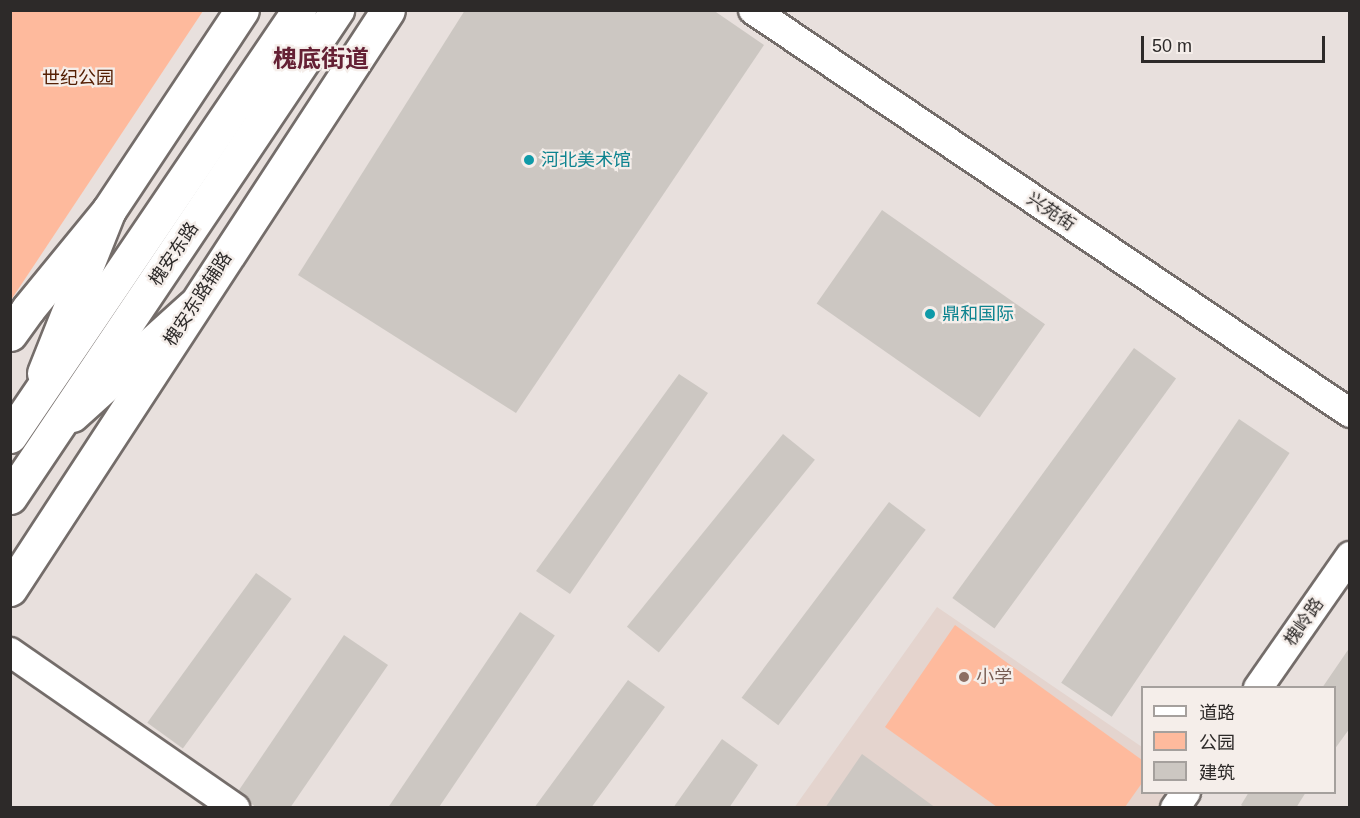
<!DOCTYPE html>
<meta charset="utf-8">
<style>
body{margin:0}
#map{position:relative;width:1360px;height:818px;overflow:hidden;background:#e8e0dd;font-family:Helvetica,"Noto Sans SC",sans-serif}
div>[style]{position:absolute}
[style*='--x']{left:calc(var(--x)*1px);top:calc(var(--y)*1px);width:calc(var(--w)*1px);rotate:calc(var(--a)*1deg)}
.built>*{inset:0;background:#e4d4ce}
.green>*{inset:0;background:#feba9d}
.building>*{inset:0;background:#ccc7c2;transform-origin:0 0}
.roads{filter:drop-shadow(2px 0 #746d6a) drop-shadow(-2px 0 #746d6a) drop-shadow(0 2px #746d6a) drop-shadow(0 -2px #746d6a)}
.minor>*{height:28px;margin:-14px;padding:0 14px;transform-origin:14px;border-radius:14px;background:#fff}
.secondary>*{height:33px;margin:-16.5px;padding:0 16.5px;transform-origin:16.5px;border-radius:16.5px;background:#fff}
.primary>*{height:33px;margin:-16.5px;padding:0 16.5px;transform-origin:16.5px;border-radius:16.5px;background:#fff}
.trunk>*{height:33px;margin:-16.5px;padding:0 16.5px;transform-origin:16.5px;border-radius:16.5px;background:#fff}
.dots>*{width:16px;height:16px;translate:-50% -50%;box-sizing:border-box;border:3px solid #f5eeea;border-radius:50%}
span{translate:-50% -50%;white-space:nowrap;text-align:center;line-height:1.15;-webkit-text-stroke:4.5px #f5eeea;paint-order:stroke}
.park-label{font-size:18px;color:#552005}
.culture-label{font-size:18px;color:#0d838f}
.left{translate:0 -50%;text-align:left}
.street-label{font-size:18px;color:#2d2a29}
.education-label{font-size:18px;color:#785e54}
.district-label{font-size:24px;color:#652034;font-weight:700}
.frame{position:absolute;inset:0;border:12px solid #2d2a29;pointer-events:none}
.legend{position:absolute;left:1141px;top:686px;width:195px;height:108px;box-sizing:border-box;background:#f5eeea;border:2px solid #a5a09d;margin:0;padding:8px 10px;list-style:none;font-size:18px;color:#2d2a29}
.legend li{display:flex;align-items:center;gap:12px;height:30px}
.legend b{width:30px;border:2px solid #a5a09d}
.scale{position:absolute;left:1141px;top:36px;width:184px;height:27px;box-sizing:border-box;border:3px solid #2d2a29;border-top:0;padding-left:8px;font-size:18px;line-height:21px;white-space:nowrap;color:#2d2a29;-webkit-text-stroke:4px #f5eeea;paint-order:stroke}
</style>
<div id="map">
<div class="built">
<div style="clip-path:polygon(937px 607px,1142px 747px,1142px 792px,1168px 793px,1158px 808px,794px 808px)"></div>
</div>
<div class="green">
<div style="clip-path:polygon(11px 10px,203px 11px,11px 300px,10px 11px)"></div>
<div style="clip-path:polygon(955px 625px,1142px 760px,1142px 783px,1125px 807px,997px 807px,885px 727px)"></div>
</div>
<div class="building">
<div style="clip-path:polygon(465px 10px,713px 10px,764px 45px,516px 413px,298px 275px)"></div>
<div style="left:882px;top:210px;width:199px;height:114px;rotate:35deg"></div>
<div style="left:1134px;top:348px;width:52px;height:309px;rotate:36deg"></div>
<div style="clip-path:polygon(679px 374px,708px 393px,570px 594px,536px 571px)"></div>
<div style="left:1239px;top:419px;width:61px;height:318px;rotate:34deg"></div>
<div style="left:783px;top:434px;width:41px;height:248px;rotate:39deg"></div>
<div style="left:889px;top:502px;width:46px;height:245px;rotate:37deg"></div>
<div style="left:256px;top:573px;width:44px;height:185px;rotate:36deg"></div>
<div style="left:520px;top:612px;width:42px;height:240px;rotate:34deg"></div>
<div style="clip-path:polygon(344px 635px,388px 665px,290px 808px,257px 808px,237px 793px)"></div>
<div style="clip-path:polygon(1350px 647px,1350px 728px,1334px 750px,1334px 688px,1322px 688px)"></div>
<div style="clip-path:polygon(628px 680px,665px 707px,591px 808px,534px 808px)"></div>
<div style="clip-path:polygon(722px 739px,758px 765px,729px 808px,673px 808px)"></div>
<div style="clip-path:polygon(862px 754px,936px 808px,825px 808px)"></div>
<div style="clip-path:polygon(1249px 792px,1306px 792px,1296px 808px,1245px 808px,1241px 805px)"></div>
</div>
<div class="roads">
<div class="minor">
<div style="--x:753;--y:10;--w:720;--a:34.02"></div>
<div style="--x:10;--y:652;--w:274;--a:34.7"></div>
<div style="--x:1258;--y:688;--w:161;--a:-55.1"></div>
<div style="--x:1175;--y:808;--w:19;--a:-55"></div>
</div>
<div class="secondary">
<div style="--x:10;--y:334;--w:31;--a:-54"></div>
<div style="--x:28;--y:309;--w:128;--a:-50.7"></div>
<div style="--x:109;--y:210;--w:240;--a:-56.4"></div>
<div style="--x:10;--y:589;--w:691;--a:-56.86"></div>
</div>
<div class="primary">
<div style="--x:44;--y:373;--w:175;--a:-68.3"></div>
<div style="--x:72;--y:415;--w:163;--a:-42"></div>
</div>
<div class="trunk">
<div style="--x:10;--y:436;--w:515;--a:-55.85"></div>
<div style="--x:10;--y:497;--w:587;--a:-56.12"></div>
</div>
</div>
<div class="dots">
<div style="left:529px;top:160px;background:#0f9aa8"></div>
<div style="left:930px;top:314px;background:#0f9aa8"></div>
<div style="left:964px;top:677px;background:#8d6e63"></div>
</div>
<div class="park-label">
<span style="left:78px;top:78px">世纪公园</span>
</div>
<div class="culture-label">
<span class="left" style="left:541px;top:160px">河北美术馆</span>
<span class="left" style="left:942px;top:314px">鼎和国际</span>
</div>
<div class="street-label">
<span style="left:1051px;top:212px;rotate:34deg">兴苑街</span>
<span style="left:174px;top:254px;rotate:-56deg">槐安东路</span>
<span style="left:198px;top:299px;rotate:-57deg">槐安东路辅路</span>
<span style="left:1304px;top:622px;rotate:-55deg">槐岭路</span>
</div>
<div class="education-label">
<span class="left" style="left:976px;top:677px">小学</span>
</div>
<div class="district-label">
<span style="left:321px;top:59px">槐底街道</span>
</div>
<div class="frame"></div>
<ul class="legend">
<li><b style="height:8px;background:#fff"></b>道路</li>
<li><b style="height:16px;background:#feba9d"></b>公园</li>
<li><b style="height:16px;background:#ccc7c2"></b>建筑</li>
</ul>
<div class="scale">50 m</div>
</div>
